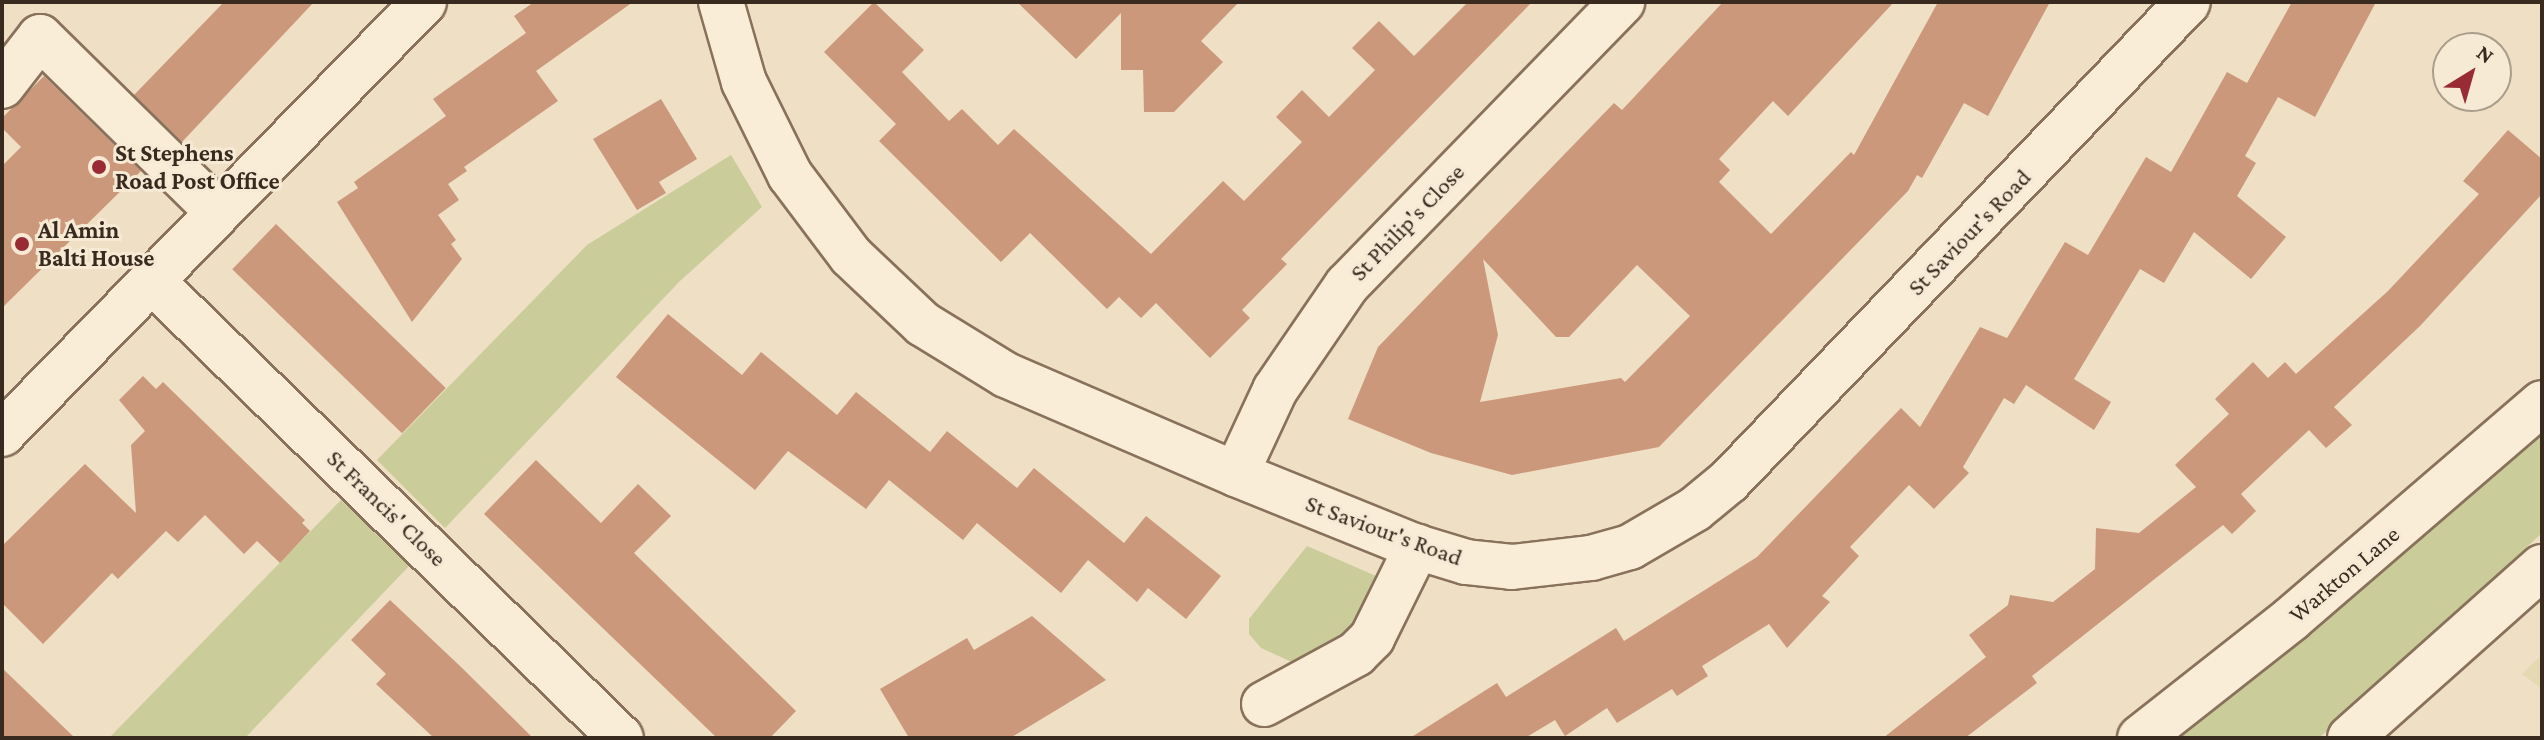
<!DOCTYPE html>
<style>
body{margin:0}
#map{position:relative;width:2544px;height:740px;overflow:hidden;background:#eedfc5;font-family:"Crimson Pro",serif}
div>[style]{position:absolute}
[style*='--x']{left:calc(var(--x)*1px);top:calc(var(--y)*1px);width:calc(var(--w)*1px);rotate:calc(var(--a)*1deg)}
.farmland>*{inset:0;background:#e4d9b2}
.green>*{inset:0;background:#cacc99}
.building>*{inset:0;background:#cc987b;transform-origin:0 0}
.roads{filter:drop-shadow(2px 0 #89715b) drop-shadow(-2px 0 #89715b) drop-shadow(0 2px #89715b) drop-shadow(0 -2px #89715b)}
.minor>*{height:44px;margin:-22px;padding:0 22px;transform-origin:22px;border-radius:22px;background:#f9edd8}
.dots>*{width:22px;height:22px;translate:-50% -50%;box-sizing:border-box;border:4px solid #f6ead5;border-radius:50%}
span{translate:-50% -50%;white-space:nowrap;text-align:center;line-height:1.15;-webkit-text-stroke:6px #f6ead5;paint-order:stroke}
.poi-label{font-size:24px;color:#392a1f;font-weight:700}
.left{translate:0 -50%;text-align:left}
.street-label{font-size:24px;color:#392a1f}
.frame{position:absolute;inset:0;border:4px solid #392a1f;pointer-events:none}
.north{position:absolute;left:2432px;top:32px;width:80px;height:80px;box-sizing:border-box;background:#f6ead5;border:2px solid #aa9d8c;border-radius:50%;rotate:37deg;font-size:22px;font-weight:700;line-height:32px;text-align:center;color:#392a1f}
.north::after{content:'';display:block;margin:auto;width:28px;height:36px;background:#982b33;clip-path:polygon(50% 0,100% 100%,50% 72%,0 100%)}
</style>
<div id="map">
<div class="farmland">
<div style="clip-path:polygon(2542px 655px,2542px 689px,2522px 674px)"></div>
</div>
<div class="green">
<div style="clip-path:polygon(731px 155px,762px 207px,680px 281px,445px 528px,377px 460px,587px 245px)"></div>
<div style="clip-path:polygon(2542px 425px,2542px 533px,2319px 738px,2173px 738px)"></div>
<div style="clip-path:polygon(341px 500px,409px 566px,245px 738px,109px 738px)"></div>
<div style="clip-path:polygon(1307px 546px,1376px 576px,1378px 591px,1366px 624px,1296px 664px,1261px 648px,1249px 634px,1249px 619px)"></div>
</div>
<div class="building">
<div style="clip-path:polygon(224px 2px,314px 2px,182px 142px,134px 95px)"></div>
<div style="clip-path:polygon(534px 2px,633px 2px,536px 71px,558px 101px,464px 167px,467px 171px,448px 184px,459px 200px,438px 215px,456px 240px,451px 244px,462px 259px,412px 322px,337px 202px,358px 188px,354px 182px,446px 116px,433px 99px,526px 33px,514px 16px)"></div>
<div style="clip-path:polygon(874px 2px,924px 50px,902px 72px,949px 121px,962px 109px,998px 145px,1014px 129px,1151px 254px,1223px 181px,1244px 201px,1302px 142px,1276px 117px,1302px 90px,1329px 117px,1375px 70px,1352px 48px,1379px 21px,1414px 56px,1468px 2px,1532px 2px,1281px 259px,1287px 264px,1242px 310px,1250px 318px,1210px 358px,1156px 303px,1141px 318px,1119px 297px,1107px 309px,1030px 233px,1001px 262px,879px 141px,896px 124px,824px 52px)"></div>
<div style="clip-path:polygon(1017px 2px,1239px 2px,1201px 41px,1223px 62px,1174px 112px,1144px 112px,1143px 70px,1121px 70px,1121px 13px,1076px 59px)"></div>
<div style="clip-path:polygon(evenodd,1723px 2px,1894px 2px,1788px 116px,1773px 101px,1719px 159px,1730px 170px,1719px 182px,1771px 234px,1851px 152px,1854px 155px,1938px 2px,2050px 2px,1988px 116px,1964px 103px,1922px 178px,1917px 175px,1908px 191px,1659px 447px,1512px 475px,1431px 453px,1348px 419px,1378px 347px,1614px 103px,1622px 110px,1723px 2px,1483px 259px,1556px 337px,1569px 337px,1637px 265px,1690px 316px,1625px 382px,1621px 378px,1480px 402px,1498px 335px,1483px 259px)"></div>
<div style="clip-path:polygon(2292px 2px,2376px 2px,2315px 117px,2278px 97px,2245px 156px,2256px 163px,2237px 196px,2286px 237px,2251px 279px,2194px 232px,2164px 283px,2140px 269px,2074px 379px,2111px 402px,2094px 430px,2026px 385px,2014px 404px,2004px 398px,1963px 467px,1969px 473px,1934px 509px,1909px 485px,1850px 547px,1859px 556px,1822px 596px,1830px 602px,1787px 648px,1769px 624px,1702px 666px,1708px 676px,1677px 696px,1672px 689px,1617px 723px,1607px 708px,1565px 736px,1555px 720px,1525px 738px,1410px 738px,1497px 683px,1506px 697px,1616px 628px,1624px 641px,1757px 557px,1901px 408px,1920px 427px,1980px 327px,2007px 338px,2065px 242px,2088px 255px,2146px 157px,2171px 172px,2227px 72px,2247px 83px)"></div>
<div style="clip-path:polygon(44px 76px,141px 171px,2px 308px,2px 166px,21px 147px,2px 128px,2px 118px)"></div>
<div style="clip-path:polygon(661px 99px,697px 159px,659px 182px,666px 193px,637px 210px,593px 139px)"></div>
<div style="clip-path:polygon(2508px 130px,2542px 159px,2542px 194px,2420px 326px,2334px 407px,2352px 425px,2326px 448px,2309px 430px,2241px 494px,2256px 511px,2232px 534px,2223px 525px,2032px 676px,2037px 683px,1965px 738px,1883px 738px,1986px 657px,1969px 635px,2008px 605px,2010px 595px,2053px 602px,2095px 569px,2096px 528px,2139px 533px,2196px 487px,2175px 465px,2229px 414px,2215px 399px,2253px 362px,2268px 378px,2285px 362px,2296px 374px,2388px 291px,2479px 194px,2463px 181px)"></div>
<div style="left:276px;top:224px;width:236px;height:63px;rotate:44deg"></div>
<div style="clip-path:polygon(668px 314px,742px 375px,761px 352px,837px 415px,856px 392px,930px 452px,947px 431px,1017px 488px,1034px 468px,1124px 543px,1146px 516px,1221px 576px,1186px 619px,1148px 588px,1137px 602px,1088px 560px,1061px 593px,977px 523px,963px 540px,889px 480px,866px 509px,788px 451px,755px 490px,616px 377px)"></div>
<div style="clip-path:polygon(143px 376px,156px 389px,163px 382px,305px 520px,302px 523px,310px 531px,280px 563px,257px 541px,244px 554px,205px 515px,178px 542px,166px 531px,118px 579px,112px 573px,43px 644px,2px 603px,2px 546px,85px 464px,136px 513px,131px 445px,145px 431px,119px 400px)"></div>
<div style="clip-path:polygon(536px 460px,601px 523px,638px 484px,671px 516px,634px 553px,796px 711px,770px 738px,717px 738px,484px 514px)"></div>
<div style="clip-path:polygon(390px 600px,460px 666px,533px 738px,434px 738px,376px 684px,386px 674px,351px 640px)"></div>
<div style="clip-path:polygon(1032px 616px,1106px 680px,1010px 738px,909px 738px,880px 689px,967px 638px,974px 650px)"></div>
<div style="clip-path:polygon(2px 668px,75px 738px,2px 738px)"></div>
</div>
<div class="roads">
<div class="minor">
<div style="--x:721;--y:2;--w:83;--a:74"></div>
<div style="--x:744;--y:82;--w:104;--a:63.7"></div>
<div style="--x:790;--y:175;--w:101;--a:53"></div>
<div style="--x:851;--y:256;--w:99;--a:43.4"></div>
<div style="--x:923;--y:324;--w:97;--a:31.6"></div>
<div style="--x:1006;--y:375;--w:250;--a:23.3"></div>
<div style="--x:1236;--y:474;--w:195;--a:22"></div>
<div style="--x:1417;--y:547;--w:51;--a:17"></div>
<div style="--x:1466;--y:562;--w:46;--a:6.2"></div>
<div style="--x:1512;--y:567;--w:80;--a:-6.5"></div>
<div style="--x:1591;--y:558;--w:41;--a:-15.8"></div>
<div style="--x:1630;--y:547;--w:75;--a:-30.3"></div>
<div style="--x:1695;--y:509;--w:44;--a:-39.5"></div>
<div style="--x:1729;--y:481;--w:663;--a:-46.22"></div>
<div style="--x:2;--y:86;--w:62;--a:-52.2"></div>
<div style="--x:40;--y:37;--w:250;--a:44.5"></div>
<div style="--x:151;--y:280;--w:656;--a:44.26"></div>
<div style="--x:2;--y:434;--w:604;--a:-45.67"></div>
<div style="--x:1236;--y:474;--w:93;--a:-65.1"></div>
<div style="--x:1275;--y:390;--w:127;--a:-55.6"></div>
<div style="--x:1347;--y:285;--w:395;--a:-45.8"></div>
<div style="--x:1264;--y:704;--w:105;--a:-28.5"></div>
<div style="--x:1356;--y:654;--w:23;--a:-45"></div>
<div style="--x:1372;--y:638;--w:102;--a:-63.7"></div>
<div style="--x:2140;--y:738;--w:192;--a:-38.2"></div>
<div style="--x:2291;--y:619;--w:331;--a:-40.7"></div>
<div style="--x:2350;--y:738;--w:257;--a:-41.7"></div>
</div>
</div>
<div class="dots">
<div style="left:99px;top:167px;background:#982b33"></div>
<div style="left:22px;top:244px;background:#982b33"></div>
</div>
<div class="poi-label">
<span class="left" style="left:115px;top:167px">St Stephens<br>Road Post Office</span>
<span class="left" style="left:38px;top:244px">Al Amin<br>Balti House</span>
</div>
<div class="street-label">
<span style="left:1407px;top:222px;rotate:-46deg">St Philip's Close</span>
<span style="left:1969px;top:232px;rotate:-46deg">St Saviour's Road</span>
<span style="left:387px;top:508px;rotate:44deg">St Francis' Close</span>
<span style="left:1384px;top:530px;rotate:20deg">St Saviour's Road</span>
<span style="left:2344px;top:574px;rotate:-40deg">Warkton Lane</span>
</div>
<div class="frame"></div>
<div class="north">N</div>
</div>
